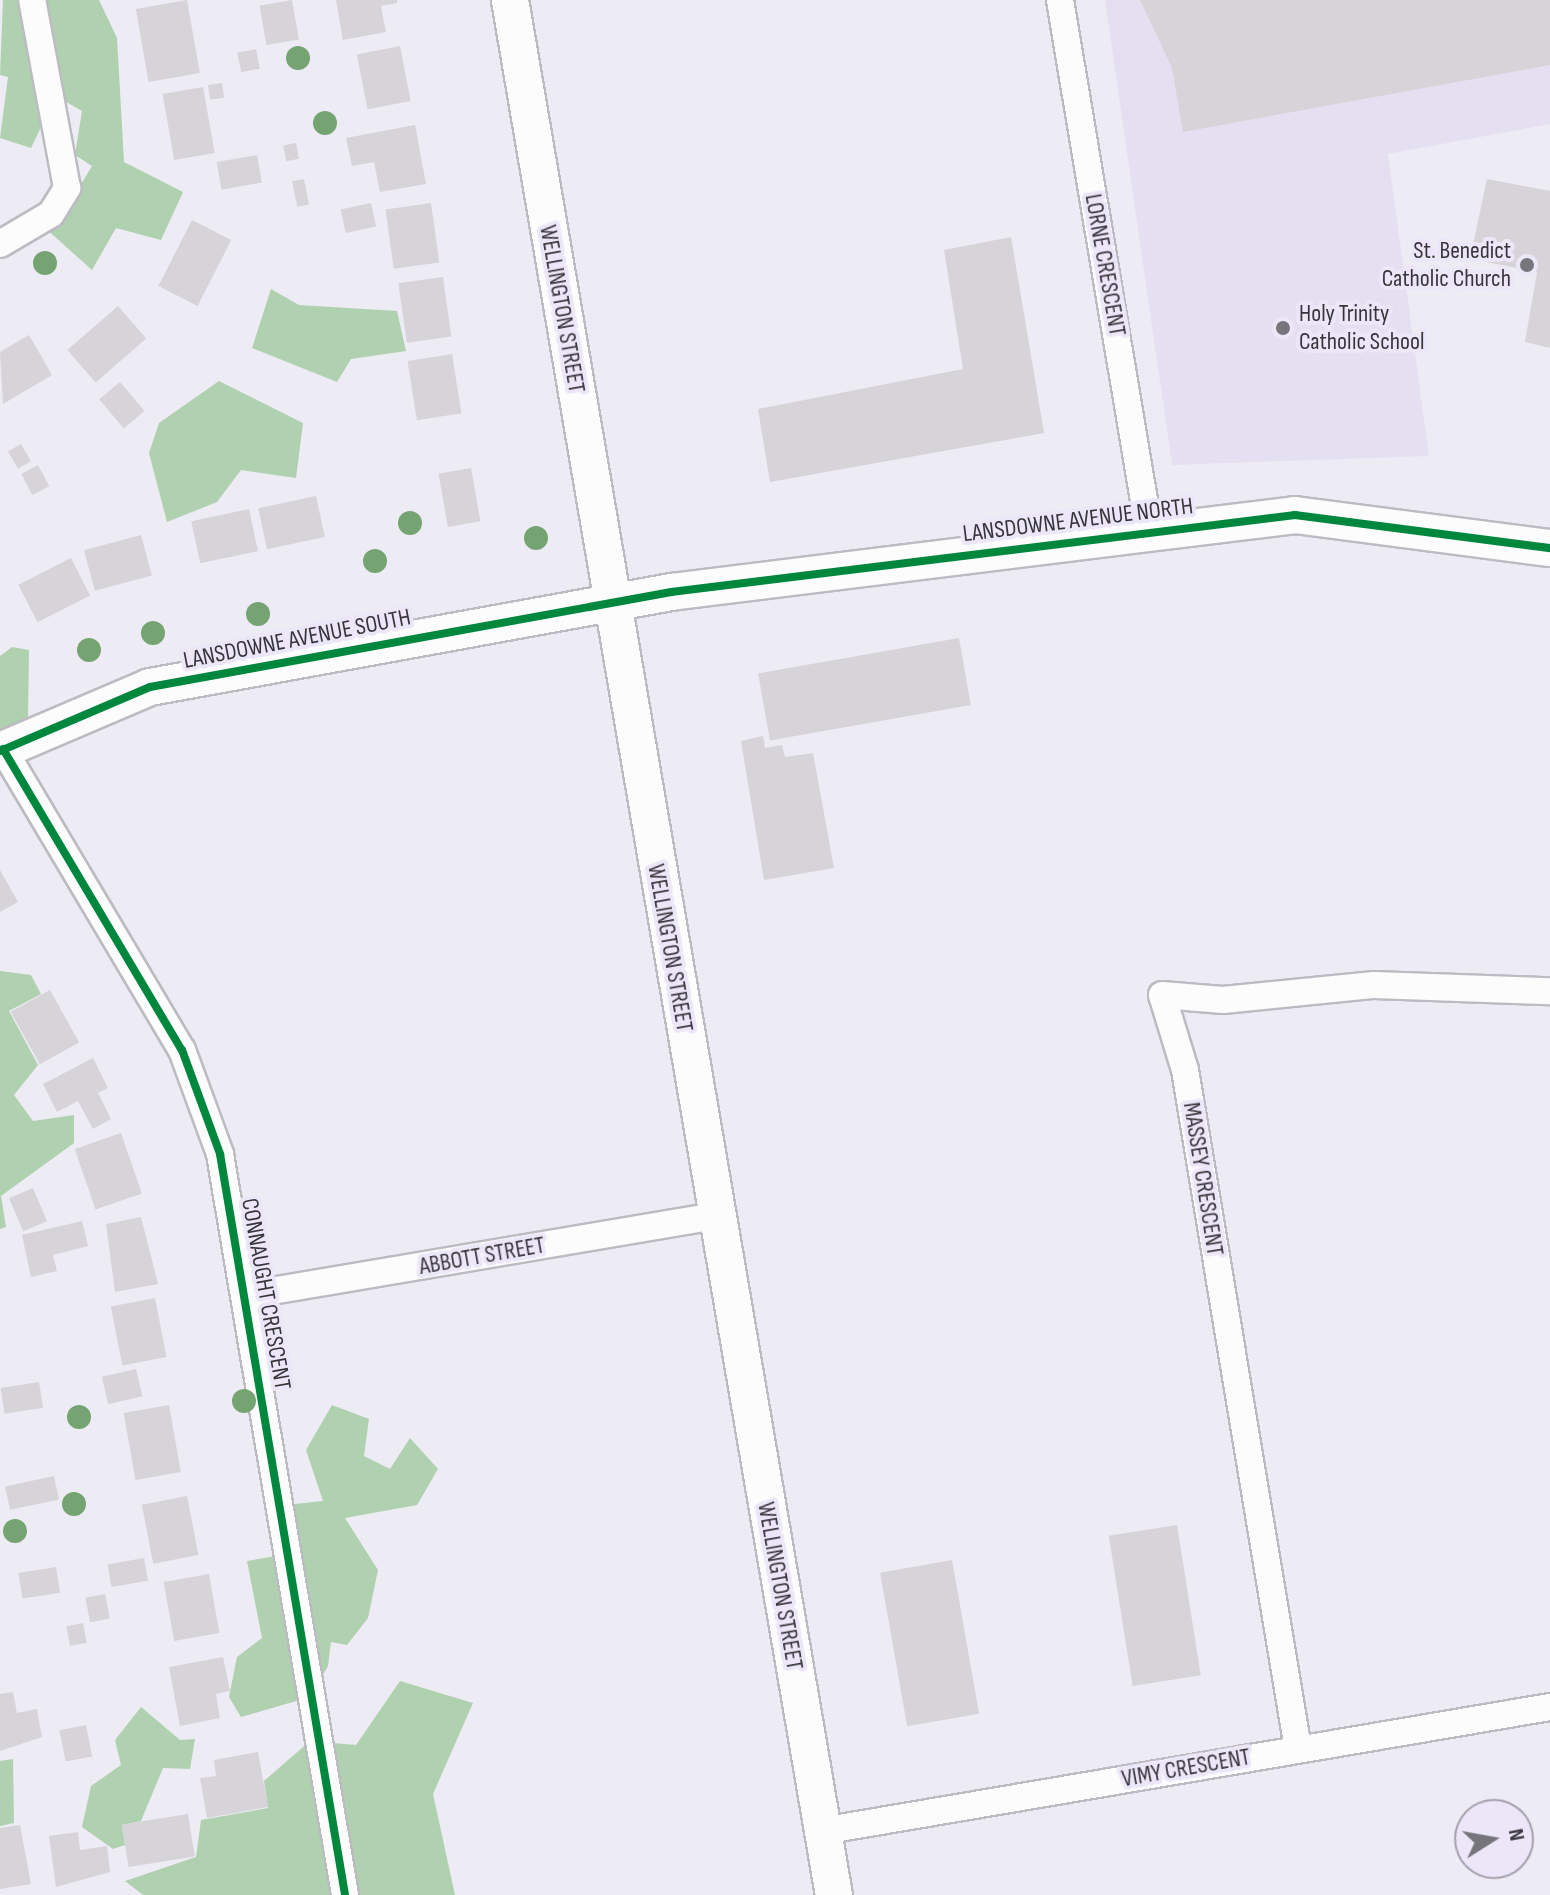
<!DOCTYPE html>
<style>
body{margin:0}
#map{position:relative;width:1550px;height:1895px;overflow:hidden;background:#edebf4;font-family:"Sofia Sans Condensed",sans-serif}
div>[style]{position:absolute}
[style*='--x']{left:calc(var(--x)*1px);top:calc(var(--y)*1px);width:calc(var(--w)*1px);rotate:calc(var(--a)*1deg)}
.built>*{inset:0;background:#e5e0f1}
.forest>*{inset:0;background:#b0d1af}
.building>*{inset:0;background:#d6d3d9;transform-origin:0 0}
.roads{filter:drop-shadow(2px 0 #bdbbc2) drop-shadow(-2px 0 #bdbbc2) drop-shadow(0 2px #bdbbc2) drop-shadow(0 -2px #bdbbc2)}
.street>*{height:26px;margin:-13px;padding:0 13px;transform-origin:13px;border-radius:13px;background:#fcfcfd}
.secondary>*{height:36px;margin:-18px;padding:0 18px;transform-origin:18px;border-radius:18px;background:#fcfcfd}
.cycleway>*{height:8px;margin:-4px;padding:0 4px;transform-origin:4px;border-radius:4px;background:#00873e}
.trees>*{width:24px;height:24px;margin:-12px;border-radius:50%;background:#75a472}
.dots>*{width:22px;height:22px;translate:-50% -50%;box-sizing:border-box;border:4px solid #ece7f8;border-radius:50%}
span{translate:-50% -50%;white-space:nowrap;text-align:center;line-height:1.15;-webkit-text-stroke:8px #ece7f8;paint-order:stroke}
.poi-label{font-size:24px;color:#37353c}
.right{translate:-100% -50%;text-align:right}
.left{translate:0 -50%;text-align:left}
.street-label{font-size:24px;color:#37353c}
.north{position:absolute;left:1454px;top:1799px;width:80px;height:80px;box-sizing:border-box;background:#ece7f8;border:2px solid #a4a0ad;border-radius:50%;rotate:79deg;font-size:22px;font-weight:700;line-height:32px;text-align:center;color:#37353c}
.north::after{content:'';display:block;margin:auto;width:28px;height:36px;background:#77757c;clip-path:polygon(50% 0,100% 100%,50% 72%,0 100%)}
</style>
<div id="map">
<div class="built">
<div style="clip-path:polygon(1105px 0,1550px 0,1550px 124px,1388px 154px,1429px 456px,1172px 465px)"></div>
</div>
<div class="forest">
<div style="clip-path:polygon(3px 0,99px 0,117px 38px,124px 162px,183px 192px,161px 240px,116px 228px,92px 270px,44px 227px,67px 208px,92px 166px,75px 155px,82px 111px,56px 96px,31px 148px,0 138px,8px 77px,0 75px)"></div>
<div style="clip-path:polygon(271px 289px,299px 305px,397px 311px,406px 351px,351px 359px,337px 382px,252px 348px)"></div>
<div style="clip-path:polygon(219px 381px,303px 423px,296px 478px,241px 470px,217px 502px,167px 522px,149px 453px,159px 423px)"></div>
<div style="clip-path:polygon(12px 647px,29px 650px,28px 718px,0 737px,0 656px)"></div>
<div style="clip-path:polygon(0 971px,31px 975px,41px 994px,9px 1011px,38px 1065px,14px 1095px,33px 1121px,74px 1115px,74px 1143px,1px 1196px,6px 1227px,0 1229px)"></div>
<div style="clip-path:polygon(332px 1405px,369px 1419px,364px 1456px,390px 1469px,410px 1438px,438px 1469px,417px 1505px,345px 1518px,378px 1570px,368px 1618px,347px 1645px,331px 1642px,328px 1666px,310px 1697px,241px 1717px,229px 1697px,237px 1657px,262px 1638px,247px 1561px,276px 1556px,276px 1506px,323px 1501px,306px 1450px)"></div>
<div style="clip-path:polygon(400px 1681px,473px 1703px,433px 1794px,455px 1895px,143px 1895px,125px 1881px,196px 1857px,201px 1820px,268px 1808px,264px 1781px,310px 1741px,356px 1745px)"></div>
<div style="clip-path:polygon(141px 1707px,180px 1740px,195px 1739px,190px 1769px,163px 1768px,141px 1821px,122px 1825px,125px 1845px,113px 1849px,82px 1827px,91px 1786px,121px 1765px,115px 1740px)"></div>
<div style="clip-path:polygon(13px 1759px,14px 1823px,0 1826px,0 1761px)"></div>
</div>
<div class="building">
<div style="left:187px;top:0;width:74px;height:52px;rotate:80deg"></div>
<div style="left:292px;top:0;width:40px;height:33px;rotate:80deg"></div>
<div style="clip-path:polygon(336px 0,397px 0,397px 3px,381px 6px,386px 32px,343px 40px)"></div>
<div style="clip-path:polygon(1140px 0,1550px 0,1550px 65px,1183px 132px,1172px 68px)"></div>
<div style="left:400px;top:46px;width:56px;height:44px;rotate:79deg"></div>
<div style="left:256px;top:49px;width:20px;height:19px;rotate:79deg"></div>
<div style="left:222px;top:83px;width:15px;height:14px;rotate:82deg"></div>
<div style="left:203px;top:87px;width:67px;height:41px;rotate:80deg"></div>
<div style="clip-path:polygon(415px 125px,426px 184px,380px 192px,374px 162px,352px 166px,346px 138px)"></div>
<div style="left:296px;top:143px;width:16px;height:13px;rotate:79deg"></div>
<div style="left:257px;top:155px;width:28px;height:41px;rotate:80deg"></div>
<div style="left:304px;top:179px;width:26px;height:12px;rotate:79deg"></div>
<div style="clip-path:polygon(1487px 179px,1550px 191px,1550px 348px,1525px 342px,1537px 272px,1470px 259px)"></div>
<div style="left:371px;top:203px;width:24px;height:31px;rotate:78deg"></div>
<div style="left:431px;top:203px;width:60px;height:46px;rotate:82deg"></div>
<div style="left:192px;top:220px;width:44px;height:74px;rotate:27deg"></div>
<div style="clip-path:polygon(1011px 237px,1044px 433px,770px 482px,758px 409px,963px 369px,944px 250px)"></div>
<div style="left:443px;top:277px;width:60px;height:45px;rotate:82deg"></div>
<div style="left:118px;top:306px;width:43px;height:67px;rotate:49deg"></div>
<div style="clip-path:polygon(29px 335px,52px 375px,3px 404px,0 352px)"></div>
<div style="left:452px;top:354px;width:60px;height:45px;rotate:81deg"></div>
<div style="left:120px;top:382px;width:38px;height:27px;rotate:50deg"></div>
<div style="left:21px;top:444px;width:20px;height:15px;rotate:60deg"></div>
<div style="left:38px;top:465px;width:24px;height:19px;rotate:62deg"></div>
<div style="left:471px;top:468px;width:54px;height:33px;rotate:80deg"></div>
<div style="left:316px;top:496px;width:42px;height:59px;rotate:78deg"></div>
<div style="left:249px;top:509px;width:43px;height:59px;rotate:78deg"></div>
<div style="left:141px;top:535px;width:42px;height:59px;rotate:75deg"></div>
<div style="left:71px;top:558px;width:42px;height:59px;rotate:63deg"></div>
<div style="left:959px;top:638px;width:68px;height:204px;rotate:80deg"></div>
<div style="clip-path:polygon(763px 736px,765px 748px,782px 745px,785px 757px,813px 753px,834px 868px,764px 880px,741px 741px)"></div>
<div style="clip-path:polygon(0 870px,18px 902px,0 912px)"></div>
<div style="left:50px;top:990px;width:60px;height:45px;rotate:61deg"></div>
<div style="clip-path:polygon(93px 1058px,108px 1088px,98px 1093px,111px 1119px,93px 1129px,78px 1101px,57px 1112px,43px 1084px)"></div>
<div style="left:121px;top:1133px;width:64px;height:49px;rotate:71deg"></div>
<div style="left:33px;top:1188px;width:36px;height:26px;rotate:67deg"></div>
<div style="clip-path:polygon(141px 1217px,158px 1284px,115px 1292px,106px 1224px)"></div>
<div style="clip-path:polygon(82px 1221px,88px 1246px,53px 1255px,57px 1271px,31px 1277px,22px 1235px)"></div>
<div style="left:155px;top:1298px;width:60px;height:45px;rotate:79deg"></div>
<div style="left:136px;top:1369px;width:28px;height:35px;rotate:77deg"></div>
<div style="left:39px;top:1382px;width:26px;height:39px;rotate:81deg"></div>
<div style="left:169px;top:1405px;width:68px;height:46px;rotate:80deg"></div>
<div style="left:54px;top:1476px;width:24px;height:50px;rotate:78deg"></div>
<div style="left:187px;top:1496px;width:60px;height:46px;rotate:79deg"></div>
<div style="left:1177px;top:1525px;width:152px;height:69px;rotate:81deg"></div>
<div style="left:144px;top:1558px;width:23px;height:37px;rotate:80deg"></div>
<div style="left:952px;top:1560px;width:156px;height:73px;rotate:80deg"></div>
<div style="left:56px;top:1567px;width:26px;height:38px;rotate:81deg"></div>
<div style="left:209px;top:1574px;width:60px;height:46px;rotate:80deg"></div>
<div style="left:105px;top:1594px;width:25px;height:20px;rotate:79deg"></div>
<div style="left:83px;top:1623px;width:20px;height:17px;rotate:79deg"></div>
<div style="clip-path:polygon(223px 1657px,230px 1691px,216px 1694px,220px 1718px,180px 1726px,169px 1667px)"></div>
<div style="clip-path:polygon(13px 1692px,17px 1713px,37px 1709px,42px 1737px,0 1751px,0 1694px)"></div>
<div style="left:86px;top:1725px;width:32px;height:27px;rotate:79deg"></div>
<div style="clip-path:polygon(258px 1752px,268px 1807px,207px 1818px,200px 1778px,216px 1776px,214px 1760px)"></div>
<div style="left:188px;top:1814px;width:43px;height:67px;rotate:81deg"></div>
<div style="clip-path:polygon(20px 1825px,31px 1884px,0 1889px,0 1828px)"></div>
<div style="clip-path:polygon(78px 1832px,80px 1850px,107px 1846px,110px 1872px,56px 1887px,49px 1836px)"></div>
</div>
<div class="roads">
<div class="street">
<div style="--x:1060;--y:0;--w:537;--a:80.47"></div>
<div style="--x:0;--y:244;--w:59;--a:-30.5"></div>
<div style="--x:51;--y:214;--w:31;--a:-58"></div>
<div style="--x:67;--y:188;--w:191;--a:-100.5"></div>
<div style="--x:3;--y:749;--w:350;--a:59.3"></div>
<div style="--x:182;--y:1050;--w:111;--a:69.9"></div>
<div style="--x:220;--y:1154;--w:751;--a:80.42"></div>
<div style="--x:248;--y:1295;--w:475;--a:-9.6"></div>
<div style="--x:1298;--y:1749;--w:688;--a:-99.45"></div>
<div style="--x:1185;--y:1070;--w:78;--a:-107"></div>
<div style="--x:1162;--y:995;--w:61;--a:4.7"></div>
<div style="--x:1223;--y:1000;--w:152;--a:-5.7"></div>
<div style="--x:1374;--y:985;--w:176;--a:2"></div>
<div style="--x:822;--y:1831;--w:738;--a:-9.67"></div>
</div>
<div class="secondary">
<div style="--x:510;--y:0;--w:1922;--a:80.3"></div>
<div style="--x:0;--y:751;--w:163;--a:-23.1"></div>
<div style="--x:150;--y:687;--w:530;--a:-10.33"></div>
<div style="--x:671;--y:592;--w:629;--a:-7.03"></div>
<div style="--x:1295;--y:515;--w:257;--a:7.4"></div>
</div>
</div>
<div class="cycleway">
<div style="--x:3;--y:749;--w:350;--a:59.3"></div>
<div style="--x:182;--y:1050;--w:111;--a:69.9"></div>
<div style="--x:220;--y:1154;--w:751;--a:80.42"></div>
<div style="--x:0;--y:751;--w:163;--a:-23.1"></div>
<div style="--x:150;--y:687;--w:530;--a:-10.33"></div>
<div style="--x:671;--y:592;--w:629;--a:-7.03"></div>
<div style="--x:1295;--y:515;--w:257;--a:7.4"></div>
</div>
<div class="trees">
<div style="left:298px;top:58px"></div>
<div style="left:325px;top:123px"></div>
<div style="left:45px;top:263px"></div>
<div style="left:410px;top:523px"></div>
<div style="left:536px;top:538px"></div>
<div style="left:375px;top:561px"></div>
<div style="left:258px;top:614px"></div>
<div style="left:153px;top:633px"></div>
<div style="left:89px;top:650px"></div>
<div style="left:244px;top:1401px"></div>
<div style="left:79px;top:1417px"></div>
<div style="left:74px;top:1504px"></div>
<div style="left:15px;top:1531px"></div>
</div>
<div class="dots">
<div style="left:1527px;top:265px;background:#77757c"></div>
<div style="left:1283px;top:328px;background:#77757c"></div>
</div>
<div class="poi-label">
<span class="right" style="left:1511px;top:265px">St. Benedict<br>Catholic Church</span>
<span class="left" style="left:1299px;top:328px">Holy Trinity<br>Catholic School</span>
</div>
<div class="street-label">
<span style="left:1105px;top:265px;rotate:80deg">LORNE CRESCENT</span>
<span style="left:562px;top:309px;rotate:80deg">WELLINGTON STREET</span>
<span style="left:1078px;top:520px;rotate:-7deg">LANSDOWNE AVENUE NORTH</span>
<span style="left:297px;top:639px;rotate:-11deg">LANSDOWNE AVENUE SOUTH</span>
<span style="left:670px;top:948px;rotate:80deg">WELLINGTON STREET</span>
<span style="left:1203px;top:1179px;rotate:81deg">MASSEY CRESCENT</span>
<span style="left:482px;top:1256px;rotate:-10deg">ABBOTT STREET</span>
<span style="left:266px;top:1294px;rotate:80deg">CONNAUGHT CRESCENT</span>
<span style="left:780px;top:1586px;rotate:80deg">WELLINGTON STREET</span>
<span style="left:1186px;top:1768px;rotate:-10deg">VIMY CRESCENT</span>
</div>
<div class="north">N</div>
</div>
